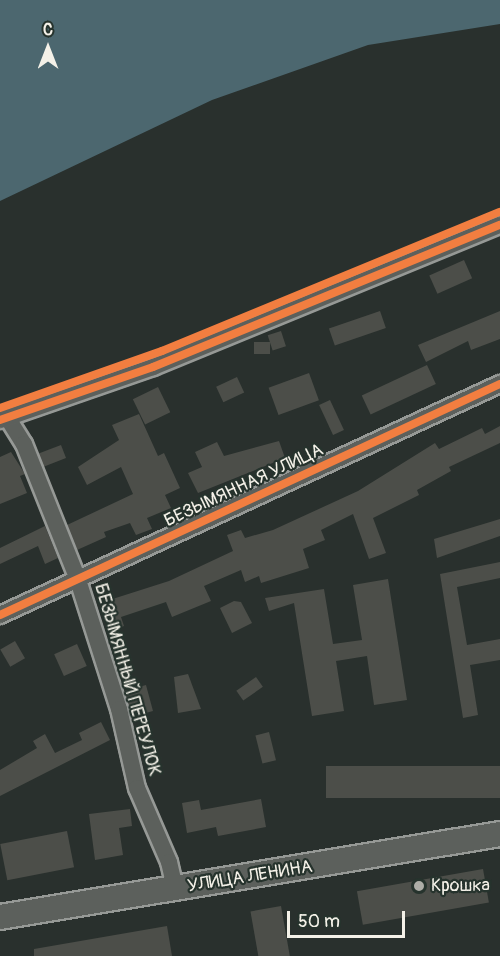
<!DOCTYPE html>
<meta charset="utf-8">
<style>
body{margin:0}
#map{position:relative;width:500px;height:956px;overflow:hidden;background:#29302d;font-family:Pangolin,sans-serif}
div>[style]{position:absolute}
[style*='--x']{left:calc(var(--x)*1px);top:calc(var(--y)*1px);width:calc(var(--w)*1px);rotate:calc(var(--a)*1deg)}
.water>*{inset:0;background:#4c676f}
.building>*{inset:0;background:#4c4e49;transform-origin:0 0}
.roads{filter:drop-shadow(2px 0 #969996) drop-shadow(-2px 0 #969996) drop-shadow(0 2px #969996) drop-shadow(0 -2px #969996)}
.street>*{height:16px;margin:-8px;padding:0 8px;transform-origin:8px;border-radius:8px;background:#5c605c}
.secondary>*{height:24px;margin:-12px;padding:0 12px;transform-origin:12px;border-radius:12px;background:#5c605c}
.cycleway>*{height:8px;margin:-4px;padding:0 4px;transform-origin:4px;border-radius:4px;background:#f27e40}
.dots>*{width:16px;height:16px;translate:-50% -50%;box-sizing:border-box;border:3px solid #26332d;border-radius:50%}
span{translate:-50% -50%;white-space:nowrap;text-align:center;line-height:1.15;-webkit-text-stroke:4.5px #26332d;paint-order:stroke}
.street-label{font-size:18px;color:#f4f1e8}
.poi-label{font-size:18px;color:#f4f1e8}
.left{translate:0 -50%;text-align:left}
.north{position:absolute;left:18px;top:18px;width:60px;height:60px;-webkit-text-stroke:4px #26332d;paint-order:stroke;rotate:0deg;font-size:16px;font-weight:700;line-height:24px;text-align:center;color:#f4f1e8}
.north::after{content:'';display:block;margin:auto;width:21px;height:27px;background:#f4f1e8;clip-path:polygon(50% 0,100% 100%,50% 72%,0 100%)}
.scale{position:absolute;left:287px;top:911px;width:118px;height:27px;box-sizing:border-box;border:3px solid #f4f1e8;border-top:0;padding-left:8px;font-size:18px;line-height:21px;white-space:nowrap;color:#f4f1e8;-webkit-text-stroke:4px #26332d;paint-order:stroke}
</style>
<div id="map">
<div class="water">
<div style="clip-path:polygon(0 0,500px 0,500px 24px,368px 45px,212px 100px,0 201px)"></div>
</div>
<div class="building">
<div style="left:464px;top:260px;width:20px;height:38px;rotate:66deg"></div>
<div style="left:380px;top:311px;width:18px;height:54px;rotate:71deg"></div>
<div style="clip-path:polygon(500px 311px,500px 339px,471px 350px,468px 341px,426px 362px,418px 345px)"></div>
<div style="left:281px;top:331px;width:16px;height:14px;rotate:72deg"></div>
<div style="left:254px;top:342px;width:16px;height:12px"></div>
<div style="left:427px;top:365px;width:21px;height:72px;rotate:65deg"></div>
<div style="left:309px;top:373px;width:29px;height:43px;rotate:70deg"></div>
<div style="left:237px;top:377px;width:17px;height:23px;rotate:65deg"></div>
<div style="left:158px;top:387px;width:28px;height:28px;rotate:64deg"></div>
<div style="left:330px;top:400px;width:33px;height:12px;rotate:65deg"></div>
<div style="clip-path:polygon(139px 414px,158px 456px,164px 453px,180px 488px,165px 495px,171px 508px,147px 518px,152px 529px,136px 535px,130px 523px,104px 532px,106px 537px,77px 550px,67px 525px,133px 494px,121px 467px,87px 485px,78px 467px,119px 440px,112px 425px)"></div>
<div style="clip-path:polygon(500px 426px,500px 443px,449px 467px,451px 471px,417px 490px,419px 495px,373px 518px,386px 553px,369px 559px,353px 514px,321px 530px,325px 540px,303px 549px,309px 568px,261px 583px,259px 576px,245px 582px,241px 570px,204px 586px,211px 601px,172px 617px,166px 602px,121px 617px,124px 626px,111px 631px,100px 603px,169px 581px,233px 551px,227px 535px,241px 530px,245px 538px,273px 530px,358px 491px,435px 443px,439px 449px,482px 428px,485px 434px)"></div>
<div style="clip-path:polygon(279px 441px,285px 458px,198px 493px,188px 473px,202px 467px,195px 452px,217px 442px,224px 456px)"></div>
<div style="left:61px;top:445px;width:14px;height:24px;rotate:69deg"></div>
<div style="clip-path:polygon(11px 452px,25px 474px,20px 476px,27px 493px,0 504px,0 457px)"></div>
<div style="clip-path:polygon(500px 519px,500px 536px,437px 558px,434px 539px)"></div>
<div style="clip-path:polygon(45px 526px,58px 558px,45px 564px,38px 546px,0 564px,0 548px)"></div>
<div style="clip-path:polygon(500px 562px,500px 578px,457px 587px,467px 645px,500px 639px,500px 660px,470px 665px,478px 715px,463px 718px,440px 574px)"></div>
<div style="clip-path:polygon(388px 579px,407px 700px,374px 705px,367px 656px,336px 661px,344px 711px,312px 716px,294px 603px,269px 611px,265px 598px,324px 589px,333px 644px,362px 640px,353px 585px)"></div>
<div style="clip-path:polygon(234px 601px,241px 602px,252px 623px,232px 633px,220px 608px)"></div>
<div style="left:15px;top:641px;width:20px;height:17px;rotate:60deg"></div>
<div style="left:77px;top:644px;width:24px;height:25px;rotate:66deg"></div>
<div style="clip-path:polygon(188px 674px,201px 709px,178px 713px,174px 677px)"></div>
<div style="left:256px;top:677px;width:12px;height:24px;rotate:55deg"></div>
<div style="left:146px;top:685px;width:27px;height:23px;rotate:75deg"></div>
<div style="clip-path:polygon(101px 722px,110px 740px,0 796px,0 770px,37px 748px,33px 741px,45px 734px,55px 753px,82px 740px,79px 733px)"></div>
<div style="left:269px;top:732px;width:29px;height:14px;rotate:76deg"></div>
<div style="left:500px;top:766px;width:32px;height:174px;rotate:90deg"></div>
<div style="clip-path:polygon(261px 799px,266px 827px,218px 836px,216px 827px,187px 833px,182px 803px,199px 800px,201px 810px)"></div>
<div style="clip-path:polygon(130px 809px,132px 826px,119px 828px,123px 855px,95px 860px,89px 814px)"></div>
<div style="left:67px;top:831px;width:37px;height:68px;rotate:79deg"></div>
<div style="left:483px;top:869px;width:34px;height:128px;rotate:80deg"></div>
<div style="left:281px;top:906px;width:51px;height:31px;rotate:80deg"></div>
<div style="clip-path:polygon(167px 926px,172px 956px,34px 956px,34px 949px)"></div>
</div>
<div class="roads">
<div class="street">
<div style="--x:7;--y:417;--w:32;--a:58"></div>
<div style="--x:24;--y:444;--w:146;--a:68.3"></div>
<div style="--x:78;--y:580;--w:135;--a:72.4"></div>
<div style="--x:119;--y:709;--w:81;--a:77.2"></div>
<div style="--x:137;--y:788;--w:81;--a:66.6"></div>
<div style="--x:169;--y:862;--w:28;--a:77"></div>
<div style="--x:0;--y:420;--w:162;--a:-19.1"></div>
<div style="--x:153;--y:367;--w:375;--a:-22.3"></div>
<div style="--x:0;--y:615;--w:551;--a:-24.8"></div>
</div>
<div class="secondary">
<div style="--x:0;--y:917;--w:507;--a:-9.43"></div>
</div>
</div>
<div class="cycleway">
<div style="--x:0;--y:408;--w:172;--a:-19.4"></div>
<div style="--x:162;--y:351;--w:365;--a:-22.4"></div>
<div style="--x:0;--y:420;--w:162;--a:-19.1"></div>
<div style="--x:153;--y:367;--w:375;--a:-22.3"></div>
<div style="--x:0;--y:615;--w:551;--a:-24.8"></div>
</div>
<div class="dots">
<div style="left:419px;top:886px;background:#adada7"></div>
</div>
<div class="street-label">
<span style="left:244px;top:486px;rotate:-25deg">БЕЗЫМЯННАЯ УЛИЦА</span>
<span style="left:127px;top:680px;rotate:74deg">БЕЗЫМЯННЫЙ ПЕРЕУЛОК</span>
<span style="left:250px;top:877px;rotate:-9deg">УЛИЦА ЛЕНИНА</span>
</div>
<div class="poi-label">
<span class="left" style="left:431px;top:886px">Крошка</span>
</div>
<div class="north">С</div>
<div class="scale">50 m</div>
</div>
